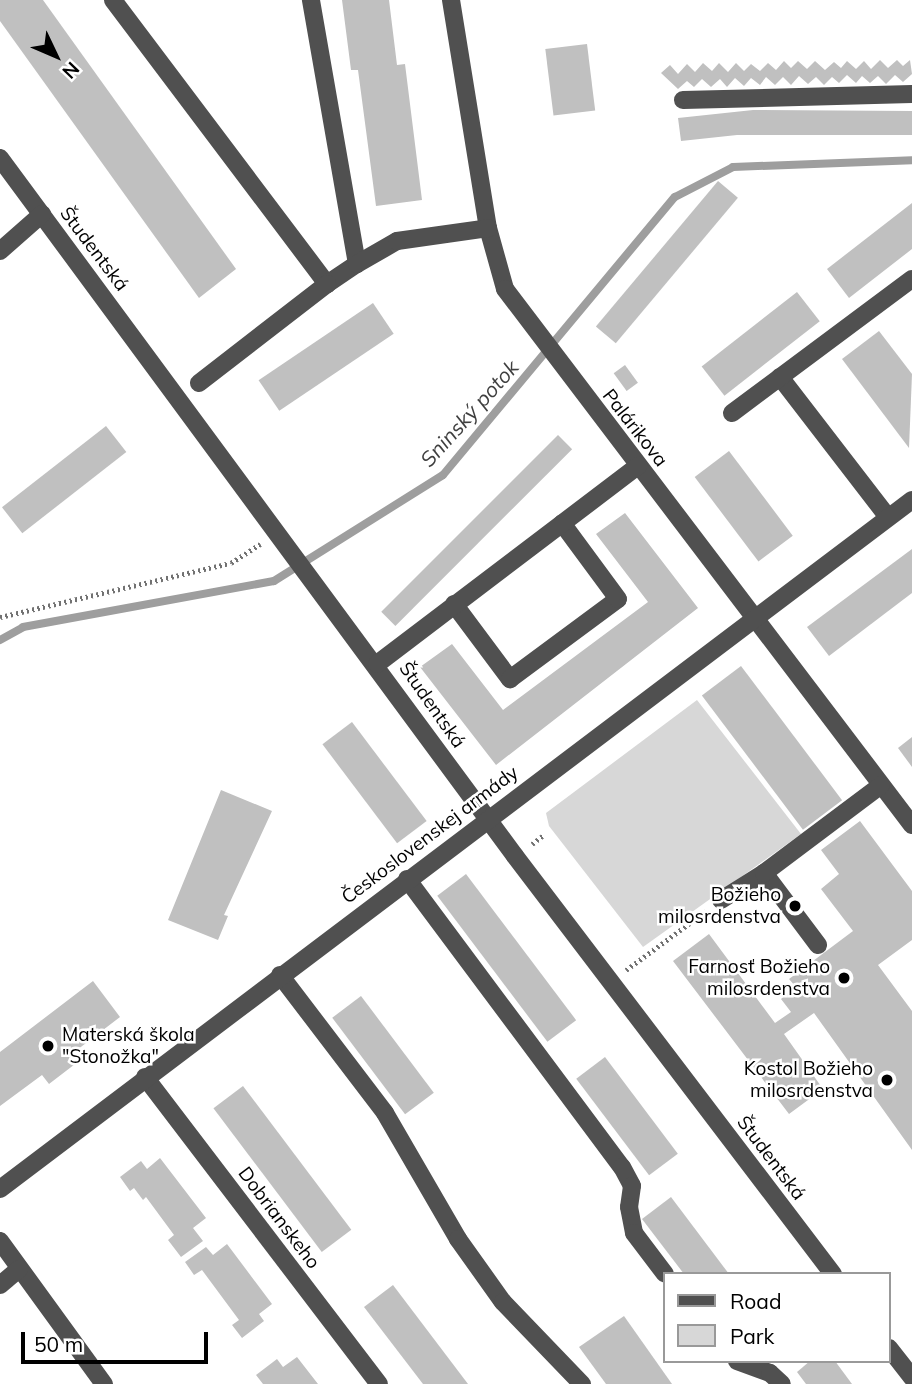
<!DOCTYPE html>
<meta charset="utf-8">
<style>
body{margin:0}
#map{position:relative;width:912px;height:1384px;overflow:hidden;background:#fff;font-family:Mulish,sans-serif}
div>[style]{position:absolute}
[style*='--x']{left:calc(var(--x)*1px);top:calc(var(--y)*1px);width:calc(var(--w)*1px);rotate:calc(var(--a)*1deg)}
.green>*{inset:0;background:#d7d7d7}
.stream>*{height:8px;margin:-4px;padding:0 4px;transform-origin:4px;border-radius:4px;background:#9e9e9e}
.building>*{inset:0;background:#c0c0c0;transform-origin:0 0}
.path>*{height:4.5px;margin-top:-2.25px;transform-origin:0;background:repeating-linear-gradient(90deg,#727272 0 2px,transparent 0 5.5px)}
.minor>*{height:18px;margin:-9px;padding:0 9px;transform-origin:9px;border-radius:9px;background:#505050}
.dots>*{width:19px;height:19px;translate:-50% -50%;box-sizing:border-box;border:4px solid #fff;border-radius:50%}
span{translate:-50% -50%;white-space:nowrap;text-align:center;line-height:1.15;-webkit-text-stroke:5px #fff;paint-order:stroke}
.street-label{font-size:19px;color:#000}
.poi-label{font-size:19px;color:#000}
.right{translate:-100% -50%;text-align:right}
.left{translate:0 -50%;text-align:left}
.water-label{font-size:21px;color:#3f3f3f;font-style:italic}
.legend{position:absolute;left:663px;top:1272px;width:228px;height:91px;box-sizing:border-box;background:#fff;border:2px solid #999;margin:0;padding:9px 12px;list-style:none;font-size:21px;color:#000}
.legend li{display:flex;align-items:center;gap:14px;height:35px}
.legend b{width:35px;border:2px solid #999}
.north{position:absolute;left:21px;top:21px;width:70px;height:70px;-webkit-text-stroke:5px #fff;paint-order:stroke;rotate:134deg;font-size:19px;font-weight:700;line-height:28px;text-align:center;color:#000}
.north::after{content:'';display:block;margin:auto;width:24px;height:32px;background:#000;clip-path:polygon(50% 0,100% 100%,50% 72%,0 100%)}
.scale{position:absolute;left:21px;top:1332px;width:187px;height:32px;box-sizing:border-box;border:4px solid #000;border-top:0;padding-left:9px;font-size:21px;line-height:24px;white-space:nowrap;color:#000;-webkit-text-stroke:5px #fff;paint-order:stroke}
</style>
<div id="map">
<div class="green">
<div style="clip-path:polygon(697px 700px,801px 834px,643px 947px,549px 826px,546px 813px)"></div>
</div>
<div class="stream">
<div style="--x:0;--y:640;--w:26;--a:-29"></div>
<div style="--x:23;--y:627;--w:255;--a:-10.4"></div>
<div style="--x:274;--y:581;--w:199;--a:-32.1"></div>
<div style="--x:443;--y:475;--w:362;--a:-50.2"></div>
<div style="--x:675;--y:197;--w:65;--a:-27.3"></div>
<div style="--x:733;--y:167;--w:179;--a:-2.2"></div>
</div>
<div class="building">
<div style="clip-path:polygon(0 0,43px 0,236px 269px,199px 298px,0 21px)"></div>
<div style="clip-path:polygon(342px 0,389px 0,397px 65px,405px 64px,422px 200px,376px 206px,358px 70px,351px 70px)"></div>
<div style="left:587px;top:44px;width:67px;height:42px;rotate:83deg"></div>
<div style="clip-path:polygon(880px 60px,888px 68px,897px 60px,903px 66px,910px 60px,912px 74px,903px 82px,895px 75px,886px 84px,878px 76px,870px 83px,862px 76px,856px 83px,847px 75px,839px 83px,832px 77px,824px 85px,816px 77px,808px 84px,799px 76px,791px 85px,783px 77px,775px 85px,766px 77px,760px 85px,751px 78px,744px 86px,735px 78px,727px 87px,720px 79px,711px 87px,702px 79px,694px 87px,687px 81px,678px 89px,661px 73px,670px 65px,678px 74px,687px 64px,695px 72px,703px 63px,712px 71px,719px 63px,728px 72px,736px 63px,744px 71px,751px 64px,760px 71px,768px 63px,776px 70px,784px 61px,791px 68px,798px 61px,807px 69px,815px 61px,825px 70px,834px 62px,841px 68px,847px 61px,856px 69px,864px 61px,871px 69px)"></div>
<div style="clip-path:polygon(753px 110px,912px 111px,912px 135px,737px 135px,681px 141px,678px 118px)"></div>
<div style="left:718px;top:181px;width:26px;height:190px;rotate:40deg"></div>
<div style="clip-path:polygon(912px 203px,912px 249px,849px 298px,827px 269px)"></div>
<div style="left:797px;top:292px;width:37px;height:121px;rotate:52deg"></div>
<div style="left:373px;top:303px;width:37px;height:138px;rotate:56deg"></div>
<div style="clip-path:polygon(879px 331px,912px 374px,909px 448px,842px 359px)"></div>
<div style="left:625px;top:365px;width:22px;height:14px;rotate:54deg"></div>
<div style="left:106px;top:426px;width:33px;height:132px;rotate:52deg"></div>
<div style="left:558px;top:435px;width:20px;height:250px;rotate:45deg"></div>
<div style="left:729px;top:451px;width:106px;height:43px;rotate:53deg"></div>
<div style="clip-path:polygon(625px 513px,698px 608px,496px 765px,420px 667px,452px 644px,503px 710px,648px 602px,596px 534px)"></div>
<div style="clip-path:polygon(912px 549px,912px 593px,829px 656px,807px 627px)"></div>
<div style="left:741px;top:666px;width:168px;height:49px;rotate:53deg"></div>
<div style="left:352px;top:722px;width:124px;height:37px;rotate:53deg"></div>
<div style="clip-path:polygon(912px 737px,912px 767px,898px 748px)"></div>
<div style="clip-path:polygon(221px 790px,272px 811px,224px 915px,228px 916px,218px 940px,168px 920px)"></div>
<div style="clip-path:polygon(860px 821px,912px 891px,912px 940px,878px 965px,912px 1011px,912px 1150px,814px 1013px,784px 1034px,823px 1089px,789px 1114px,673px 961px,709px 934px,775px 1023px,791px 1012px,781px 999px,795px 986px,789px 979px,853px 931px,821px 889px,839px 874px,821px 850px)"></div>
<div style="left:466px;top:874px;width:183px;height:36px;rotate:53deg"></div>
<div style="clip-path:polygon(93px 981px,120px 1017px,73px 1053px,79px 1061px,49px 1084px,42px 1075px,0 1106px,0 1052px)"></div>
<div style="left:361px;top:996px;width:121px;height:36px;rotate:53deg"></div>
<div style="left:605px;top:1057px;width:121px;height:36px;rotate:53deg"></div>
<div style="left:243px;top:1086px;width:180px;height:37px;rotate:53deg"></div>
<div style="clip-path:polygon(160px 1158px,206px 1218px,193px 1228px,203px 1241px,181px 1257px,168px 1240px,174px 1235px,146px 1197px,143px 1200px,134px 1188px,130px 1191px,120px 1177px,141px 1161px,147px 1169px)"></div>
<div style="clip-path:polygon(671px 1197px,729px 1274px,684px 1274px,642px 1219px)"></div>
<div style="clip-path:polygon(227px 1244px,272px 1304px,259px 1314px,264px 1321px,242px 1338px,232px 1325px,239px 1320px,202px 1270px,194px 1275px,185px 1262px,206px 1247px,213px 1255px)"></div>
<div style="clip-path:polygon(393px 1285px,468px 1384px,423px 1384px,364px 1307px)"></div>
<div style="clip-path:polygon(624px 1316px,672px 1384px,606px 1384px,579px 1347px)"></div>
<div style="clip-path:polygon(297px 1357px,318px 1384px,263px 1384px,256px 1375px,277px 1359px,283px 1367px)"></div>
<div style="clip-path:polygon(810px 1361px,835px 1361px,852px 1384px,806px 1384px,797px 1372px)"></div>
</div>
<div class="path">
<div style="--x:0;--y:617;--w:237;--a:-13.2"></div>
<div style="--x:231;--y:563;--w:35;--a:-33"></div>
<div style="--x:532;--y:844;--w:16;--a:-38"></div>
<div style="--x:626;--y:970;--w:99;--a:-36.4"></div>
</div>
<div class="minor">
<div style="--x:113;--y:0;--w:356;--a:53"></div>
<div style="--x:327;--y:284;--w:36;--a:-34"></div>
<div style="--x:357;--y:264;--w:268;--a:-99.9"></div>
<div style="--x:451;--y:0;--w:231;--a:80.8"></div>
<div style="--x:488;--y:228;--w:63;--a:74.4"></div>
<div style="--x:505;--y:289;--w:673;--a:52.79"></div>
<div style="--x:683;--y:100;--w:229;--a:-1.5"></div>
<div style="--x:0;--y:158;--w:867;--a:53.58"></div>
<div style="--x:515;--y:856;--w:525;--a:52.74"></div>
<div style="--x:0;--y:251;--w:56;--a:-41.4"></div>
<div style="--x:357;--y:264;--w:46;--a:-29.9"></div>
<div style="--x:397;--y:241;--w:92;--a:-8.1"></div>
<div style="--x:780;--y:377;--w:177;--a:52.4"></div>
<div style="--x:199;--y:383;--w:162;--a:-37.7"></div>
<div style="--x:732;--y:413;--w:224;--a:-36.7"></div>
<div style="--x:454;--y:604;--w:94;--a:53.3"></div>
<div style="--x:510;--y:679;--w:134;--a:-36.5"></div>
<div style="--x:618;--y:599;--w:94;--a:-126.4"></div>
<div style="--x:377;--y:664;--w:328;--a:-37.2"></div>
<div style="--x:764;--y:873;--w:90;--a:53.1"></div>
<div style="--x:407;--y:879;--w:359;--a:53.3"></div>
<div style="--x:622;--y:1167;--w:21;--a:62"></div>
<div style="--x:632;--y:1186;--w:21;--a:98"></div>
<div style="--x:629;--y:1207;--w:26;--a:79"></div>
<div style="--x:634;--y:1233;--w:51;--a:52.9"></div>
<div style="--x:721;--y:900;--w:51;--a:-32.1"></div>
<div style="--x:764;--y:873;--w:146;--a:-36.9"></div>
<div style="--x:280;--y:975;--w:173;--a:52.7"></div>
<div style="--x:385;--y:1113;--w:146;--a:59.9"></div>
<div style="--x:458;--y:1239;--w:77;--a:54.5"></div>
<div style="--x:503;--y:1302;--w:114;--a:46.1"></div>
<div style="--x:145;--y:1077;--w:386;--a:52.7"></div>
<div style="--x:0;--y:1189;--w:1143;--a:-37.07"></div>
<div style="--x:0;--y:1241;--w:177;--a:54"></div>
<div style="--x:0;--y:1285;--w:25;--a:-40"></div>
<div style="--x:889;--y:1348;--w:37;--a:52"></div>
<div style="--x:737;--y:1361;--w:35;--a:20"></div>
<div style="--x:770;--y:1373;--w:16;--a:43"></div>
</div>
<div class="dots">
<div style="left:795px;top:906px;background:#000"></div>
<div style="left:844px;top:978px;background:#000"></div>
<div style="left:48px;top:1046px;background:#000"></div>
<div style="left:887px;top:1080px;background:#000"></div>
</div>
<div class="street-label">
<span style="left:94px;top:249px;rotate:53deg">Študentská</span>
<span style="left:635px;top:428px;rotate:52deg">Palárikova</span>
<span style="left:432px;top:705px;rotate:55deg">Študentská</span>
<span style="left:430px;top:835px;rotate:-37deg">Československej armády</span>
<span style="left:771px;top:1158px;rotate:53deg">Študentská</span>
<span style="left:279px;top:1218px;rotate:53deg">Dobrianskeho</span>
</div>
<div class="poi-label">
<span class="right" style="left:781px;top:906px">Božieho<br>milosrdenstva</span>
<span class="right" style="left:830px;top:978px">Farnosť Božieho<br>milosrdenstva</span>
<span class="left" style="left:62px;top:1046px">Materská škola<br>"Stonožka"</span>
<span class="right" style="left:873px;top:1080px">Kostol Božieho<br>milosrdenstva</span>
</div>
<div class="water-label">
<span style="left:469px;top:413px;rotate:-48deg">Sninský potok</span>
</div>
<ul class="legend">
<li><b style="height:9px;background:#505050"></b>Road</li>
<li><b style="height:19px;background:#d7d7d7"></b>Park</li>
</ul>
<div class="north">N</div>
<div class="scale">50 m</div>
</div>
